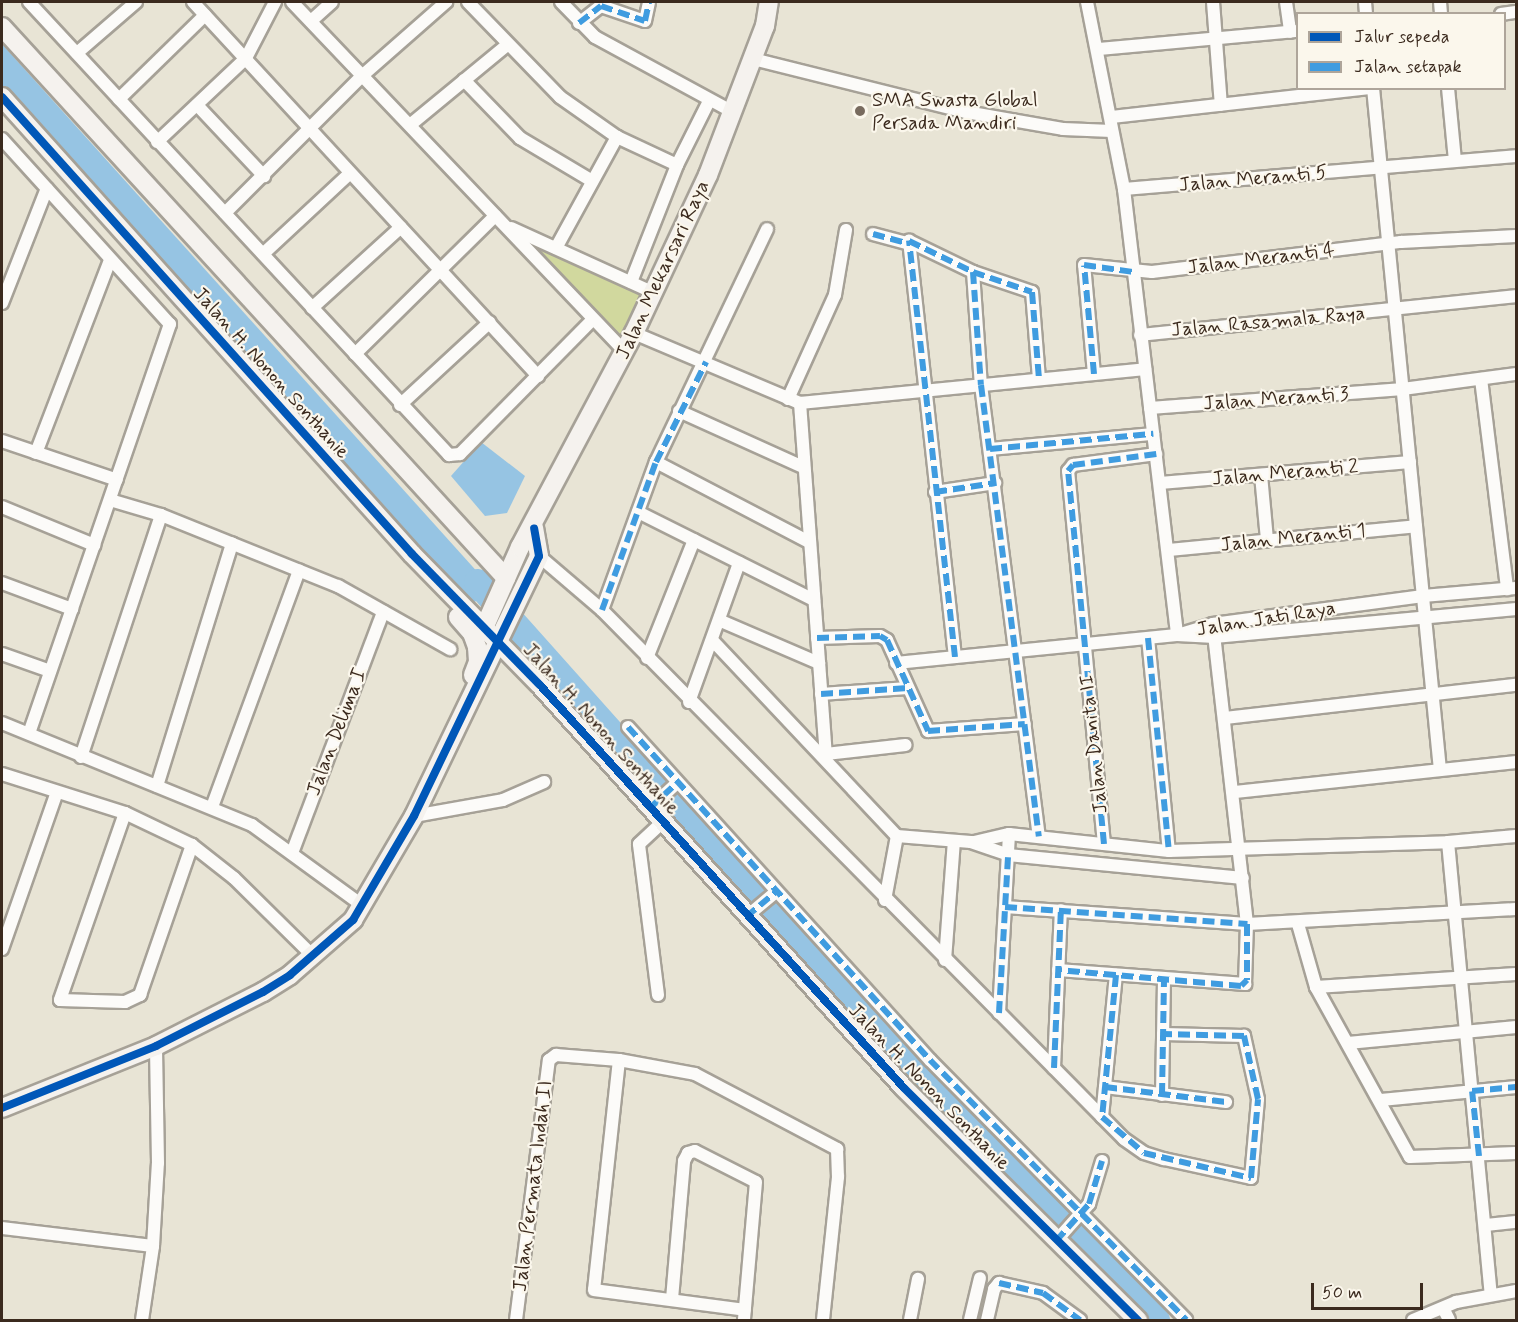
<!DOCTYPE html>
<style>
body{margin:0}
#map{position:relative;width:1518px;height:1322px;overflow:hidden;background:#e8e4d5;font-family:Mynerve,sans-serif}
div>[style]{position:absolute}
[style*='--x']{left:calc(var(--x)*1px);top:calc(var(--y)*1px);width:calc(var(--w)*1px);rotate:calc(var(--a)*1deg)}
.green>*{inset:0;background:#d1d89e}
.water>*{inset:0;background:#96c4e3;transform-origin:0 0}
.river>*{height:27px;margin:-13.5px;padding:0 13.5px;transform-origin:13.5px;border-radius:13.5px;background:#96c4e3}
.roads{filter:drop-shadow(2px 0 #a6a197) drop-shadow(-2px 0 #a6a197) drop-shadow(0 2px #a6a197) drop-shadow(0 -2px #a6a197)}
.street>*{height:12px;margin:-6px;padding:0 6px;transform-origin:6px;border-radius:6px;background:#fcfbf9}
.secondary>*{height:18px;margin:-9px;padding:0 9px;transform-origin:9px;border-radius:9px;background:#f5f2ee}
.quiet>*{height:6px;margin-top:-3px;transform-origin:0;background:repeating-linear-gradient(90deg,#3f9ce0 0 12px,transparent 0 18px)}
.cycleway>*{height:8px;margin:-4px;padding:0 4px;transform-origin:4px;border-radius:4px;background:#0057b8}
.dots>*{width:16px;height:16px;translate:-50% -50%;box-sizing:border-box;border:3px solid #fbf7ec;border-radius:50%}
span{translate:-50% -50%;white-space:nowrap;text-align:center;line-height:1.15;-webkit-text-stroke:4.5px #fbf7ec;paint-order:stroke}
.poi-label{font-size:20px;color:#3b2a1e}
.left{translate:0 -50%;text-align:left}
.street-label{font-size:20px;color:#3b2a1e}
.frame{position:absolute;inset:0;border:3px solid #3b2a1e;pointer-events:none}
.legend{position:absolute;left:1296px;top:12px;width:210px;height:78px;box-sizing:border-box;background:#fbf7ec;border:2px solid #aea59a;margin:0;padding:8px 10px;list-style:none;font-size:18px;color:#3b2a1e}
.legend li{display:flex;align-items:center;gap:12px;height:30px}
.legend b{width:30px;border:2px solid #aea59a}
.scale{position:absolute;left:1311px;top:1283px;width:112px;height:27px;box-sizing:border-box;border:3px solid #3b2a1e;border-top:0;padding-left:8px;font-size:18px;line-height:21px;white-space:nowrap;color:#3b2a1e;-webkit-text-stroke:4px #fbf7ec;paint-order:stroke}
</style>
<div id="map">
<div class="green">
<div style="clip-path:polygon(507px 226px,654px 293px,625px 352px)"></div>
</div>
<div class="water">
<div style="left:2px;top:44px;width:731px;height:32px;rotate:48deg"></div>
<div style="clip-path:polygon(481px 442px,525px 476px,507px 513px,485px 516px,451px 476px)"></div>
</div>
<div class="river">
<div style="--x:477;--y:582;--w:667;--a:48.28"></div>
<div style="--x:921;--y:1080;--w:336;--a:45.6"></div>
</div>
<div class="roads">
<div class="street">
<div style="--x:29;--y:2;--w:618;--a:47.16"></div>
<div style="--x:449;--y:455;--w:11;--a:-5"></div>
<div style="--x:460;--y:454;--w:188;--a:-45.4"></div>
<div style="--x:193;--y:2;--w:509;--a:47.31"></div>
<div style="--x:292;--y:2;--w:483;--a:46.4"></div>
<div style="--x:468;--y:2;--w:132;--a:45.9"></div>
<div style="--x:560;--y:97;--w:70;--a:35.1"></div>
<div style="--x:617;--y:137;--w:66;--a:25"></div>
<div style="--x:561;--y:2;--w:49;--a:45.8"></div>
<div style="--x:595;--y:37;--w:157;--a:28.5"></div>
<div style="--x:1087;--y:2;--w:191;--a:78.8"></div>
<div style="--x:1124;--y:189;--w:449;--a:83.2"></div>
<div style="--x:1213;--y:2;--w:103;--a:85.6"></div>
<div style="--x:1286;--y:2;--w:30;--a:82"></div>
<div style="--x:1365;--y:2;--w:12;--a:85"></div>
<div style="--x:1440;--y:2;--w:12;--a:85"></div>
<div style="--x:1501;--y:14;--w:15;--a:-8"></div>
<div style="--x:311;--y:21;--w:28;--a:-42"></div>
<div style="--x:579;--y:23;--w:28;--a:-38"></div>
<div style="--x:601;--y:6;--w:46;--a:18.8"></div>
<div style="--x:645;--y:21;--w:19;--a:-78"></div>
<div style="--x:1099;--y:49;--w:200;--a:-5.2"></div>
<div style="--x:77;--y:53;--w:78;--a:-40.8"></div>
<div style="--x:753;--y:59;--w:219;--a:14"></div>
<div style="--x:966;--y:112;--w:98;--a:9.9"></div>
<div style="--x:1063;--y:129;--w:49;--a:2.3"></div>
<div style="--x:464;--y:80;--w:81;--a:46"></div>
<div style="--x:520;--y:138;--w:84;--a:30.8"></div>
<div style="--x:1373;--y:88;--w:685;--a:84.39"></div>
<div style="--x:1448;--y:88;--w:73;--a:84.5"></div>
<div style="--x:119;--y:99;--w:120;--a:-44.3"></div>
<div style="--x:197;--y:105;--w:98;--a:46.7"></div>
<div style="--x:1111;--y:117;--w:261;--a:-6.4"></div>
<div style="--x:410;--y:125;--w:126;--a:-39.5"></div>
<div style="--x:2;--y:139;--w:250;--a:47.8"></div>
<div style="--x:170;--y:324;--w:433;--a:109"></div>
<div style="--x:157;--y:142;--w:122;--a:-43.3"></div>
<div style="--x:246;--y:58;--w:63;--a:-62.6"></div>
<div style="--x:1124;--y:189;--w:393;--a:-4.8"></div>
<div style="--x:225;--y:213;--w:195;--a:-45"></div>
<div style="--x:363;--y:75;--w:111;--a:-41.3"></div>
<div style="--x:511;--y:228;--w:157;--a:24.4"></div>
<div style="--x:873;--y:234;--w:35;--a:15"></div>
<div style="--x:556;--y:248;--w:127;--a:-61.2"></div>
<div style="--x:263;--y:254;--w:117;--a:-42.9"></div>
<div style="--x:973;--y:272;--w:113;--a:86"></div>
<div style="--x:981;--y:385;--w:455;--a:82.7"></div>
<div style="--x:631;--y:282;--w:126;--a:-68.5"></div>
<div style="--x:677;--y:165;--w:72;--a:-63.4"></div>
<div style="--x:2;--y:303;--w:123;--a:-68.6"></div>
<div style="--x:312;--y:308;--w:120;--a:-42.3"></div>
<div style="--x:634;--y:333;--w:180;--a:22.9"></div>
<div style="--x:800;--y:403;--w:347;--a:-5.6"></div>
<div style="--x:1140;--y:335;--w:378;--a:-5.9"></div>
<div style="--x:355;--y:354;--w:197;--a:-44.6"></div>
<div style="--x:1094;--y:374;--w:109;--a:-95.2"></div>
<div style="--x:1084;--y:265;--w:68;--a:5.9"></div>
<div style="--x:1152;--y:272;--w:251;--a:-6.9"></div>
<div style="--x:1401;--y:242;--w:115;--a:-3"></div>
<div style="--x:1481;--y:379;--w:212;--a:82.9"></div>
<div style="--x:788;--y:399;--w:114;--a:-65.7"></div>
<div style="--x:835;--y:295;--w:66;--a:-80.4"></div>
<div style="--x:800;--y:403;--w:356;--a:85.8"></div>
<div style="--x:400;--y:405;--w:122;--a:-42.7"></div>
<div style="--x:1150;--y:408;--w:254;--a:-4.3"></div>
<div style="--x:1403;--y:389;--w:114;--a:-7.6"></div>
<div style="--x:679;--y:411;--w:136;--a:24.3"></div>
<div style="--x:2;--y:441;--w:121;--a:18.7"></div>
<div style="--x:990;--y:449;--w:164;--a:-5.3"></div>
<div style="--x:36;--y:453;--w:207;--a:-69"></div>
<div style="--x:656;--y:462;--w:173;--a:27.6"></div>
<div style="--x:1261;--y:475;--w:65;--a:84.7"></div>
<div style="--x:1160;--y:483;--w:251;--a:-4.8"></div>
<div style="--x:935;--y:492;--w:61;--a:-8.5"></div>
<div style="--x:110;--y:500;--w:53;--a:16.4"></div>
<div style="--x:161;--y:515;--w:191;--a:21.9"></div>
<div style="--x:338;--y:586;--w:129;--a:29.4"></div>
<div style="--x:2;--y:507;--w:100;--a:22.4"></div>
<div style="--x:638;--y:512;--w:197;--a:26.6"></div>
<div style="--x:1169;--y:550;--w:248;--a:-5.5"></div>
<div style="--x:539;--y:556;--w:83;--a:40.6"></div>
<div style="--x:602;--y:610;--w:743;--a:45.38"></div>
<div style="--x:1124;--y:1139;--w:24;--a:35"></div>
<div style="--x:1144;--y:1153;--w:21;--a:17"></div>
<div style="--x:1164;--y:1159;--w:89;--a:12.3"></div>
<div style="--x:1251;--y:1178;--w:79;--a:-84.9"></div>
<div style="--x:1258;--y:1099;--w:65;--a:-102.5"></div>
<div style="--x:1244;--y:1036;--w:81;--a:-178.6"></div>
<div style="--x:2;--y:583;--w:75;--a:20.4"></div>
<div style="--x:602;--y:610;--w:158;--a:-70"></div>
<div style="--x:656;--y:462;--w:258;--a:-64.5"></div>
<div style="--x:721;--y:621;--w:107;--a:23.2"></div>
<div style="--x:1184;--y:633;--w:30;--a:-17"></div>
<div style="--x:1213;--y:624;--w:212;--a:-7.6"></div>
<div style="--x:1423;--y:596;--w:93;--a:-4.9"></div>
<div style="--x:817;--y:638;--w:63;--a:-1.8"></div>
<div style="--x:880;--y:636;--w:8;--a:30"></div>
<div style="--x:887;--y:640;--w:100;--a:65.7"></div>
<div style="--x:928;--y:731;--w:97;--a:-4.1"></div>
<div style="--x:1148;--y:638;--w:214;--a:84.4"></div>
<div style="--x:713;--y:641;--w:268;--a:46.7"></div>
<div style="--x:897;--y:836;--w:74;--a:4.6"></div>
<div style="--x:971;--y:842;--w:39;--a:19"></div>
<div style="--x:1008;--y:855;--w:236;--a:5.6"></div>
<div style="--x:2;--y:654;--w:51;--a:19.5"></div>
<div style="--x:955;--y:657;--w:419;--a:-96.3"></div>
<div style="--x:909;--y:241;--w:71;--a:25.8"></div>
<div style="--x:973;--y:272;--w:62;--a:18.7"></div>
<div style="--x:1032;--y:292;--w:87;--a:85.4"></div>
<div style="--x:647;--y:658;--w:127;--a:-68.3"></div>
<div style="--x:896;--y:663;--w:282;--a:-5.7"></div>
<div style="--x:1177;--y:635;--w:38;--a:3"></div>
<div style="--x:1215;--y:637;--w:302;--a:-5.3"></div>
<div style="--x:821;--y:694;--w:87;--a:-3.9"></div>
<div style="--x:689;--y:702;--w:148;--a:-70.2"></div>
<div style="--x:1225;--y:718;--w:293;--a:-6.5"></div>
<div style="--x:2;--y:723;--w:270;--a:22.2"></div>
<div style="--x:252;--y:825;--w:137;--a:36.1"></div>
<div style="--x:628;--y:727;--w:450;--a:47.8"></div>
<div style="--x:930;--y:1060;--w:365;--a:45.4"></div>
<div style="--x:826;--y:754;--w:80;--a:-6.5"></div>
<div style="--x:81;--y:757;--w:255;--a:-71.7"></div>
<div style="--x:2;--y:774;--w:129;--a:17.6"></div>
<div style="--x:125;--y:813;--w:74;--a:25.5"></div>
<div style="--x:192;--y:845;--w:53;--a:38.2"></div>
<div style="--x:234;--y:878;--w:111;--a:44.6"></div>
<div style="--x:157;--y:786;--w:254;--a:-72.8"></div>
<div style="--x:1235;--y:792;--w:283;--a:-6.1"></div>
<div style="--x:212;--y:807;--w:252;--a:-69.8"></div>
<div style="--x:650;--y:808;--w:37;--a:-43"></div>
<div style="--x:125;--y:813;--w:198;--a:109.2"></div>
<div style="--x:60;--y:1000;--w:65;--a:1.8"></div>
<div style="--x:125;--y:1002;--w:17;--a:-25"></div>
<div style="--x:140;--y:995;--w:159;--a:-70.9"></div>
<div style="--x:414;--y:816;--w:90;--a:-10.2"></div>
<div style="--x:503;--y:800;--w:45;--a:-23.7"></div>
<div style="--x:974;--y:842;--w:36;--a:-13"></div>
<div style="--x:1009;--y:834;--w:161;--a:6.1"></div>
<div style="--x:1169;--y:851;--w:279;--a:-1.8"></div>
<div style="--x:1448;--y:842;--w:68;--a:-5"></div>
<div style="--x:1448;--y:842;--w:454;--a:84.6"></div>
<div style="--x:1104;--y:844;--w:375;--a:-95.5"></div>
<div style="--x:1068;--y:471;--w:8;--a:-50"></div>
<div style="--x:1073;--y:465;--w:84;--a:-7.5"></div>
<div style="--x:292;--y:853;--w:258;--a:-69.3"></div>
<div style="--x:885;--y:900;--w:65;--a:-79.4"></div>
<div style="--x:1005;--y:907;--w:243;--a:4"></div>
<div style="--x:1247;--y:924;--w:269;--a:-3.2"></div>
<div style="--x:746;--y:917;--w:38;--a:-40"></div>
<div style="--x:1298;--y:924;--w:66;--a:74.1"></div>
<div style="--x:1316;--y:987;--w:194;--a:61.1"></div>
<div style="--x:1410;--y:1157;--w:106;--a:-2.2"></div>
<div style="--x:2;--y:949;--w:166;--a:-70.7"></div>
<div style="--x:945;--y:960;--w:119;--a:-85.7"></div>
<div style="--x:1058;--y:970;--w:188;--a:4.3"></div>
<div style="--x:1245;--y:984;--w:60;--a:-88.1"></div>
<div style="--x:1247;--y:924;--w:302;--a:-96.5"></div>
<div style="--x:1316;--y:987;--w:200;--a:-3.7"></div>
<div style="--x:658;--y:995;--w:152;--a:-97.2"></div>
<div style="--x:639;--y:844;--w:33;--a:-43"></div>
<div style="--x:999;--y:1013;--w:179;--a:-86.8"></div>
<div style="--x:1348;--y:1043;--w:169;--a:-5.4"></div>
<div style="--x:619;--y:1060;--w:231;--a:96.2"></div>
<div style="--x:594;--y:1290;--w:152;--a:7.5"></div>
<div style="--x:1054;--y:1068;--w:158;--a:-87.5"></div>
<div style="--x:1105;--y:1087;--w:122;--a:7.1"></div>
<div style="--x:1162;--y:1095;--w:116;--a:-89"></div>
<div style="--x:1381;--y:1100;--w:136;--a:-5.5"></div>
<div style="--x:1102;--y:1117;--w:143;--a:-84.4"></div>
<div style="--x:1486;--y:1225;--w:30;--a:-6"></div>
<div style="--x:2;--y:1228;--w:152;--a:6.8"></div>
<div style="--x:1056;--y:1241;--w:50;--a:-48.3"></div>
<div style="--x:1089;--y:1204;--w:45;--a:-73.2"></div>
<div style="--x:672;--y:1299;--w:139;--a:-85"></div>
<div style="--x:684;--y:1161;--w:9;--a:-63"></div>
<div style="--x:688;--y:1153;--w:7;--a:-16"></div>
<div style="--x:695;--y:1151;--w:68;--a:26.9"></div>
<div style="--x:756;--y:1182;--w:139;--a:95"></div>
<div style="--x:1443;--y:1308;--w:13;--a:63"></div>
<div style="--x:142;--y:1320;--w:75;--a:-81.5"></div>
<div style="--x:153;--y:1246;--w:83;--a:-86.6"></div>
<div style="--x:158;--y:1163;--w:117;--a:-91"></div>
<div style="--x:516;--y:1320;--w:262;--a:-82.8"></div>
<div style="--x:549;--y:1060;--w:9;--a:-36"></div>
<div style="--x:556;--y:1055;--w:63;--a:4.5"></div>
<div style="--x:619;--y:1060;--w:77;--a:10.4"></div>
<div style="--x:695;--y:1074;--w:161;--a:27.8"></div>
<div style="--x:837;--y:1149;--w:28;--a:88"></div>
<div style="--x:838;--y:1177;--w:144;--a:96"></div>
<div style="--x:910;--y:1320;--w:42;--a:-79"></div>
<div style="--x:970;--y:1320;--w:43;--a:-76.6"></div>
<div style="--x:987;--y:1320;--w:32;--a:-77"></div>
<div style="--x:994;--y:1289;--w:8;--a:-50"></div>
<div style="--x:999;--y:1283;--w:45;--a:12.8"></div>
<div style="--x:1043;--y:1293;--w:46;--a:36.1"></div>
<div style="--x:1413;--y:1320;--w:47;--a:-22.7"></div>
<div style="--x:1456;--y:1302;--w:61;--a:-10.4"></div>
</div>
<div class="secondary">
<div style="--x:2;--y:27;--w:747;--a:47.55"></div>
<div style="--x:2;--y:97;--w:614;--a:48.1"></div>
<div style="--x:412;--y:554;--w:182;--a:45.7"></div>
<div style="--x:539;--y:684;--w:544;--a:47.9"></div>
<div style="--x:904;--y:1088;--w:330;--a:44.8"></div>
<div style="--x:458;--y:617;--w:21;--a:49"></div>
<div style="--x:472;--y:633;--w:15;--a:70"></div>
<div style="--x:477;--y:647;--w:15;--a:86"></div>
<div style="--x:478;--y:662;--w:14;--a:111"></div>
<div style="--x:484;--y:628;--w:89;--a:-66"></div>
<div style="--x:520;--y:547;--w:242;--a:-62"></div>
<div style="--x:634;--y:333;--w:174;--a:-64.9"></div>
<div style="--x:708;--y:175;--w:160;--a:-69.1"></div>
<div style="--x:765;--y:26;--w:24;--a:-81"></div>
<div style="--x:2;--y:1108;--w:166;--a:-21.9"></div>
<div style="--x:156;--y:1046;--w:120;--a:-26.8"></div>
<div style="--x:263;--y:992;--w:32;--a:-32"></div>
<div style="--x:290;--y:975;--w:84;--a:-41.1"></div>
<div style="--x:353;--y:920;--w:121;--a:-59.6"></div>
<div style="--x:414;--y:816;--w:288;--a:-64.3"></div>
<div style="--x:539;--y:556;--w:28;--a:-100"></div>
</div>
</div>
<div class="quiet">
<div style="--x:579;--y:23;--w:28;--a:-38"></div>
<div style="--x:601;--y:6;--w:46;--a:18.8"></div>
<div style="--x:645;--y:21;--w:19;--a:-78"></div>
<div style="--x:873;--y:234;--w:35;--a:15"></div>
<div style="--x:973;--y:272;--w:113;--a:86"></div>
<div style="--x:981;--y:385;--w:455;--a:82.7"></div>
<div style="--x:1094;--y:374;--w:109;--a:-95.2"></div>
<div style="--x:1084;--y:265;--w:49;--a:8.1"></div>
<div style="--x:990;--y:449;--w:164;--a:-5.3"></div>
<div style="--x:935;--y:492;--w:61;--a:-8.5"></div>
<div style="--x:602;--y:610;--w:158;--a:-70"></div>
<div style="--x:656;--y:462;--w:112;--a:-63.4"></div>
<div style="--x:817;--y:638;--w:63;--a:-1.8"></div>
<div style="--x:880;--y:636;--w:8;--a:30"></div>
<div style="--x:887;--y:640;--w:100;--a:65.7"></div>
<div style="--x:928;--y:731;--w:97;--a:-4.1"></div>
<div style="--x:1148;--y:638;--w:214;--a:84.4"></div>
<div style="--x:955;--y:657;--w:419;--a:-96.3"></div>
<div style="--x:909;--y:241;--w:71;--a:25.8"></div>
<div style="--x:973;--y:272;--w:62;--a:18.7"></div>
<div style="--x:1032;--y:292;--w:87;--a:85.4"></div>
<div style="--x:821;--y:694;--w:87;--a:-3.9"></div>
<div style="--x:628;--y:727;--w:450;--a:47.8"></div>
<div style="--x:930;--y:1060;--w:365;--a:45.4"></div>
<div style="--x:650;--y:808;--w:37;--a:-43"></div>
<div style="--x:1104;--y:844;--w:375;--a:-95.5"></div>
<div style="--x:1068;--y:471;--w:8;--a:-50"></div>
<div style="--x:1073;--y:465;--w:84;--a:-7.5"></div>
<div style="--x:1005;--y:907;--w:243;--a:4"></div>
<div style="--x:1247;--y:924;--w:56;--a:90"></div>
<div style="--x:1247;--y:980;--w:8;--a:135"></div>
<div style="--x:1241;--y:986;--w:184;--a:-175"></div>
<div style="--x:746;--y:917;--w:38;--a:-40"></div>
<div style="--x:1116;--y:975;--w:143;--a:95.6"></div>
<div style="--x:1102;--y:1117;--w:55;--a:40.6"></div>
<div style="--x:1144;--y:1153;--w:110;--a:13.2"></div>
<div style="--x:1251;--y:1178;--w:79;--a:-84.9"></div>
<div style="--x:1258;--y:1099;--w:65;--a:-102.5"></div>
<div style="--x:1244;--y:1036;--w:81;--a:-178.6"></div>
<div style="--x:999;--y:1013;--w:158;--a:-86.7"></div>
<div style="--x:1054;--y:1068;--w:158;--a:-87.5"></div>
<div style="--x:1105;--y:1087;--w:122;--a:7.1"></div>
<div style="--x:1162;--y:1095;--w:116;--a:-89"></div>
<div style="--x:1479;--y:1156;--w:65;--a:-96.1"></div>
<div style="--x:1472;--y:1091;--w:44;--a:-5.2"></div>
<div style="--x:1056;--y:1241;--w:50;--a:-48.3"></div>
<div style="--x:1089;--y:1204;--w:45;--a:-73.2"></div>
<div style="--x:999;--y:1283;--w:45;--a:12.8"></div>
<div style="--x:1043;--y:1293;--w:46;--a:36.1"></div>
</div>
<div class="cycleway">
<div style="--x:2;--y:97;--w:614;--a:48.1"></div>
<div style="--x:412;--y:554;--w:182;--a:45.7"></div>
<div style="--x:539;--y:684;--w:544;--a:47.9"></div>
<div style="--x:904;--y:1088;--w:330;--a:44.8"></div>
<div style="--x:2;--y:1108;--w:166;--a:-21.9"></div>
<div style="--x:156;--y:1046;--w:120;--a:-26.8"></div>
<div style="--x:263;--y:992;--w:32;--a:-32"></div>
<div style="--x:290;--y:975;--w:84;--a:-41.1"></div>
<div style="--x:353;--y:920;--w:121;--a:-59.6"></div>
<div style="--x:414;--y:816;--w:288;--a:-64.3"></div>
<div style="--x:539;--y:556;--w:28;--a:-100"></div>
</div>
<div class="dots">
<div style="left:860px;top:111px;background:#786b5e"></div>
</div>
<div class="poi-label">
<span class="left" style="left:872px;top:112px">SMA Swasta Global<br>Persada Mandiri</span>
</div>
<div class="street-label">
<span style="left:1253px;top:179px;rotate:-5deg">Jalan Meranti 5</span>
<span style="left:1261px;top:259px;rotate:-7deg">Jalan Meranti 4</span>
<span style="left:663px;top:270px;rotate:-65deg">Jalan Mekarsari Raya</span>
<span style="left:1268px;top:322px;rotate:-5deg">Jalan Rasamala Raya</span>
<span style="left:271px;top:373px;rotate:48deg">Jalan H. Nonon Sonthanie</span>
<span style="left:1276px;top:399px;rotate:-4deg">Jalan Meranti 3</span>
<span style="left:1285px;top:473px;rotate:-5deg">Jalan Meranti 2</span>
<span style="left:1293px;top:538px;rotate:-6deg">Jalan Meranti 1</span>
<span style="left:1266px;top:619px;rotate:-9deg">Jalan Jati Raya</span>
<span style="left:601px;top:729px;rotate:48deg">Jalan H. Nonon Sonthanie</span>
<span style="left:337px;top:732px;rotate:-69deg">Jalan Delima I</span>
<span style="left:1094px;top:744px;rotate:-96deg">Jalan Danita II</span>
<span style="left:929px;top:1087px;rotate:46deg">Jalan H. Nonon Sonthanie</span>
<span style="left:533px;top:1186px;rotate:-83deg">Jalan Permata Indah II</span>
</div>
<div class="frame"></div>
<ul class="legend">
<li><b style="height:8px;background:#0057b8"></b>Jalur sepeda</li>
<li><b style="height:8px;background:#3f9ce0"></b>Jalan setapak</li>
</ul>
<div class="scale">50 m</div>
</div>
